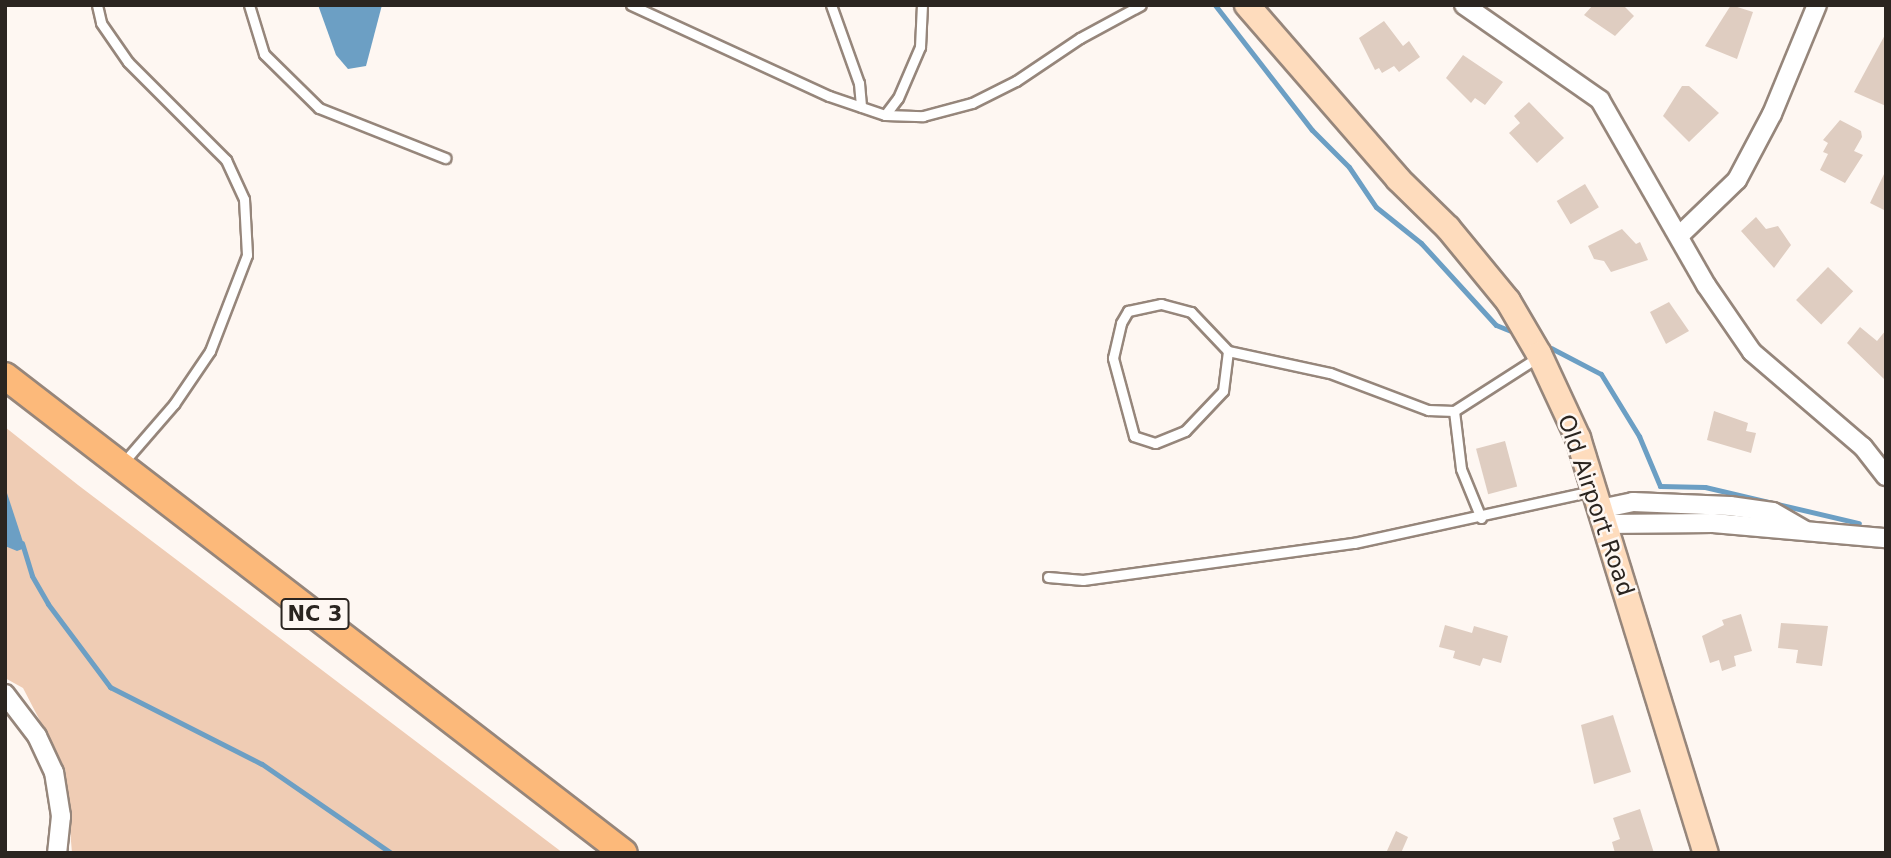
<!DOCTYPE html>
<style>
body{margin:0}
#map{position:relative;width:1891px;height:858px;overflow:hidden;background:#fef7f2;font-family:"DejaVu Sans",sans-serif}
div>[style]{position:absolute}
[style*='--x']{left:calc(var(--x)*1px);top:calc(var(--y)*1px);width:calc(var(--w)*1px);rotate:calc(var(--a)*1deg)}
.green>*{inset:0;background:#efccb4}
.water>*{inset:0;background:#6c9fc4}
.stream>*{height:5px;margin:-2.5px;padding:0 2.5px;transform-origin:2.5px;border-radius:2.5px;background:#6c9fc4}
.building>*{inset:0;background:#dfcdc1;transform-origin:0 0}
.roads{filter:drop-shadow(2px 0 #96867b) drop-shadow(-2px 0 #96867b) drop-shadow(0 2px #96867b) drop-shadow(0 -2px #96867b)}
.lane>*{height:9px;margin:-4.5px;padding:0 4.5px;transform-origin:4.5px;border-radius:4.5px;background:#fff}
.street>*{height:18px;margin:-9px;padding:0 9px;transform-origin:9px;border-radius:9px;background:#fff}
.secondary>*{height:24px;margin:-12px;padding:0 12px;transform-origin:12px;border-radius:12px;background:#fedcbd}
.primary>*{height:26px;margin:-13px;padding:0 13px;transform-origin:13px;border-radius:13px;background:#fcb97a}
span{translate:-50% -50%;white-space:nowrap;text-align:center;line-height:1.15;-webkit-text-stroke:5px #fef7f2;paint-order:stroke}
.shield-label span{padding:2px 5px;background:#fef7f2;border:2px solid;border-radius:5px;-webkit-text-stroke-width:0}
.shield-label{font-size:21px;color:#2b2520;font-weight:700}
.street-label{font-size:23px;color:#2b2520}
.frame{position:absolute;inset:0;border:7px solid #2b2520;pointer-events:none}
</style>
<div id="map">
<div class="green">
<div style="clip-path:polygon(5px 427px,78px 485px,563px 853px,72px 853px,65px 769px,23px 688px,5px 678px)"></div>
</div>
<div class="water">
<div style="clip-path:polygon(318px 5px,382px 5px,366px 66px,348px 69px,336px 55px)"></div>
<div style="clip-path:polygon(5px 487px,25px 548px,17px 551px,5px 546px)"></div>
</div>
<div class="stream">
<div style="--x:1215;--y:5;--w:158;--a:52.2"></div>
<div style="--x:1312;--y:130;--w:52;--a:45"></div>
<div style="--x:1349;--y:167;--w:48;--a:56"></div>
<div style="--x:1376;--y:207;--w:58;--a:38.7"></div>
<div style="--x:1421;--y:243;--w:111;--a:47.6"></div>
<div style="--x:1496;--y:325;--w:16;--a:22"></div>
<div style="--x:1551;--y:348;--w:56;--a:27.5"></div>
<div style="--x:1601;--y:374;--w:73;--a:58.5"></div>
<div style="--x:1639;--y:436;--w:54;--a:67.2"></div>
<div style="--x:1660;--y:486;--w:45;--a:1.3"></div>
<div style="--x:1705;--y:487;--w:158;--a:13.2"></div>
<div style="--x:22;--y:543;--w:34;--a:73"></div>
<div style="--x:32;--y:576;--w:32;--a:60"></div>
<div style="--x:48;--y:604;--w:104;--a:53.2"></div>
<div style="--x:110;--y:687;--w:170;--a:26.9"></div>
<div style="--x:262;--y:764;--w:157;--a:34.6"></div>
</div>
<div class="building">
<div style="clip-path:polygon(1593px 5px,1623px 5px,1634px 16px,1615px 36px,1584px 15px)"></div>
<div style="clip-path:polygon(1731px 5px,1753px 12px,1737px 59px,1705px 46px)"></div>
<div style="clip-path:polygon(1384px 21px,1403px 46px,1409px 41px,1420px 57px,1399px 72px,1394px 66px,1382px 73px,1379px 68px,1375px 70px,1359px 38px)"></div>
<div style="clip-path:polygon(1886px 33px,1886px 106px,1854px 92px)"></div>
<div style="clip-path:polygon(1463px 55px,1503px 82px,1485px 105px,1475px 98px,1471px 103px,1446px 78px)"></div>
<div style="clip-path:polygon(1682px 86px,1689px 86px,1719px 113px,1689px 142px,1663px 116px)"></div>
<div style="clip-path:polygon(1529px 102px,1564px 138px,1537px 163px,1509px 133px,1520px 123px,1514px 116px)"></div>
<div style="clip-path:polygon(1840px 120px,1861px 131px,1862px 137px,1854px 151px,1863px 155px,1845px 183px,1820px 170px,1828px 154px,1823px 152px,1828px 143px,1823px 140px)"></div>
<div style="clip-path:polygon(1886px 170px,1886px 211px,1870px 203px)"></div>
<div style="left:1585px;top:184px;width:27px;height:33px;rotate:59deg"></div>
<div style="clip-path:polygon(1756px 217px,1766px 229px,1778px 226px,1791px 245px,1774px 268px,1741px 231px)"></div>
<div style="clip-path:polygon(1622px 229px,1636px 244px,1640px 242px,1648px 260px,1611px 272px,1604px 261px,1594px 259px,1588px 246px)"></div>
<div style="left:1828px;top:267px;width:35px;height:46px;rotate:44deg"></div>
<div style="clip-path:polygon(1669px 302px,1689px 331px,1666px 344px,1650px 312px)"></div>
<div style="clip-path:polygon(1860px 327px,1877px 341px,1886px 330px,1886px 381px,1847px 343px)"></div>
<div style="clip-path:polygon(1714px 411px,1748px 423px,1746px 431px,1756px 433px,1751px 453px,1707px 440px)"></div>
<div style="left:1505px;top:441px;width:47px;height:30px;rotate:75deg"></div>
<div style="clip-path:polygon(1741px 614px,1752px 651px,1734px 656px,1736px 666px,1722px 671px,1719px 660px,1710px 663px,1702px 636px,1724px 625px,1722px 620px)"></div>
<div style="clip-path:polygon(1781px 623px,1828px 626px,1822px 666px,1796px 663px,1798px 650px,1778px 648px)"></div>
<div style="clip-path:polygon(1445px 625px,1472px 633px,1474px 626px,1508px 636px,1501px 663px,1483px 658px,1480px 666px,1453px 658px,1455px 651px,1439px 647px)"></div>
<div style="clip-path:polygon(1613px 715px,1631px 772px,1594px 784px,1581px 725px)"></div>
<div style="clip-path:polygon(1640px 809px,1654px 853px,1615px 853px,1612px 842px,1620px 839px,1613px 818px)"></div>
<div style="clip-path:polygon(1396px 831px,1408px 837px,1401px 853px,1386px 853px)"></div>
</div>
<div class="roads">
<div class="lane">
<div style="--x:97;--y:5;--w:18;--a:77"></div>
<div style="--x:101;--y:23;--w:47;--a:55.3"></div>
<div style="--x:128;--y:62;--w:139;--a:45"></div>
<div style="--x:226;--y:160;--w:43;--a:65.2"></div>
<div style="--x:244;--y:199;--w:56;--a:86.9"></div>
<div style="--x:247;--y:255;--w:103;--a:111.1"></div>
<div style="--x:210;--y:351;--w:64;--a:124.2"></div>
<div style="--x:174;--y:404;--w:79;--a:130.9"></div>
<div style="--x:249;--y:5;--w:51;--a:73"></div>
<div style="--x:264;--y:54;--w:77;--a:44.5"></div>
<div style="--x:319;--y:108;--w:136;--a:21.6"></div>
<div style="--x:631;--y:5;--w:218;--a:24.7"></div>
<div style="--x:829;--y:96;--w:59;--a:18.7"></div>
<div style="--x:885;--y:115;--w:38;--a:2"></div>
<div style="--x:923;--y:116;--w:51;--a:-14.9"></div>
<div style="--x:972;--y:103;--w:49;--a:-26.6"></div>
<div style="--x:1016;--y:81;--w:77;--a:-33.9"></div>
<div style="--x:1080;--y:38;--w:69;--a:-28.4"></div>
<div style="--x:831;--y:5;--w:83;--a:70.3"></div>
<div style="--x:859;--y:83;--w:24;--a:85"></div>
<div style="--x:885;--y:115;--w:21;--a:-53"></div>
<div style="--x:898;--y:98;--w:56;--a:-66.7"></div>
<div style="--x:920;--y:47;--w:42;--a:-87.3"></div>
<div style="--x:1228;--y:351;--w:40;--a:97.1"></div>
<div style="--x:1223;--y:391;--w:55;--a:133.5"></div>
<div style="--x:1185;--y:431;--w:32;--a:158"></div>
<div style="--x:1155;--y:443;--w:22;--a:-162"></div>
<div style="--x:1134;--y:436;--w:81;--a:-105.1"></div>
<div style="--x:1113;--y:358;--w:36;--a:-77"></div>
<div style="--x:1121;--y:323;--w:14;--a:-60"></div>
<div style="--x:1128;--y:311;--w:34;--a:-12"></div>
<div style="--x:1161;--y:304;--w:31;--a:15"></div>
<div style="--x:1191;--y:312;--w:54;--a:46.5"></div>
<div style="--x:1228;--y:351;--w:104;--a:12.2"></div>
<div style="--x:1330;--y:373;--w:105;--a:20.7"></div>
<div style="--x:1428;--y:410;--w:26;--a:2"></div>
<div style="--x:1454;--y:411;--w:100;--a:-32.7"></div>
<div style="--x:1454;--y:411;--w:58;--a:83.1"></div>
<div style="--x:1461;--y:469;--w:53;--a:67.8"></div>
<div style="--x:1048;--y:577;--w:35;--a:5"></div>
<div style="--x:1083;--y:580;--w:274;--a:-7.8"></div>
<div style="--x:1354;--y:543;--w:244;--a:-12.3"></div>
</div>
<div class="street">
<div style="--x:1464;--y:5;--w:166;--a:34.9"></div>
<div style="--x:1600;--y:100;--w:213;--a:60.2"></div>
<div style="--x:1706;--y:285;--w:81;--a:55.5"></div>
<div style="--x:1752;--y:352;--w:146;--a:40.6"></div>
<div style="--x:1863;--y:447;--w:37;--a:52"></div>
<div style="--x:1680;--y:235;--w:79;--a:-44"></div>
<div style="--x:1737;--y:180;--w:75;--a:-62.1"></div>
<div style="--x:1772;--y:114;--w:118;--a:-67.6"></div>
<div style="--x:1600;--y:509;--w:34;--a:-12"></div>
<div style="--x:1633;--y:502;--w:97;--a:2.4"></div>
<div style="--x:1730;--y:506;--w:43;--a:7.9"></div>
<div style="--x:1773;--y:512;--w:36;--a:30"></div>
<div style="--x:1605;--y:524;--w:108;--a:-0.5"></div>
<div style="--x:1713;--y:523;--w:174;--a:5"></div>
<div style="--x:5;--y:694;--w:53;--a:52.7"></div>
<div style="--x:37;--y:736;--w:40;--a:65"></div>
<div style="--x:54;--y:772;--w:45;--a:81"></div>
<div style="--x:61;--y:816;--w:37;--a:96"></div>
</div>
<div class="secondary">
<div style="--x:1247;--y:5;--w:230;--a:49"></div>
<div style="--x:1398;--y:179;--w:70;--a:44.4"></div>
<div style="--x:1448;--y:228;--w:94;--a:50.6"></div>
<div style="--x:1508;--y:301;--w:61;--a:59.7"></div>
<div style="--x:1539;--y:354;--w:93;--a:65.1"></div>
<div style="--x:1578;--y:438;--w:434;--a:72.9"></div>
</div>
<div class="primary">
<div style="--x:5;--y:376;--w:781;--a:37.62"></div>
</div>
</div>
<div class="shield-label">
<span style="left:315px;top:614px">NC 3</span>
</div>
<div class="street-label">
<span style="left:1596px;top:505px;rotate:71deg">Old Airport Road</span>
</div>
<div class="frame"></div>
</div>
